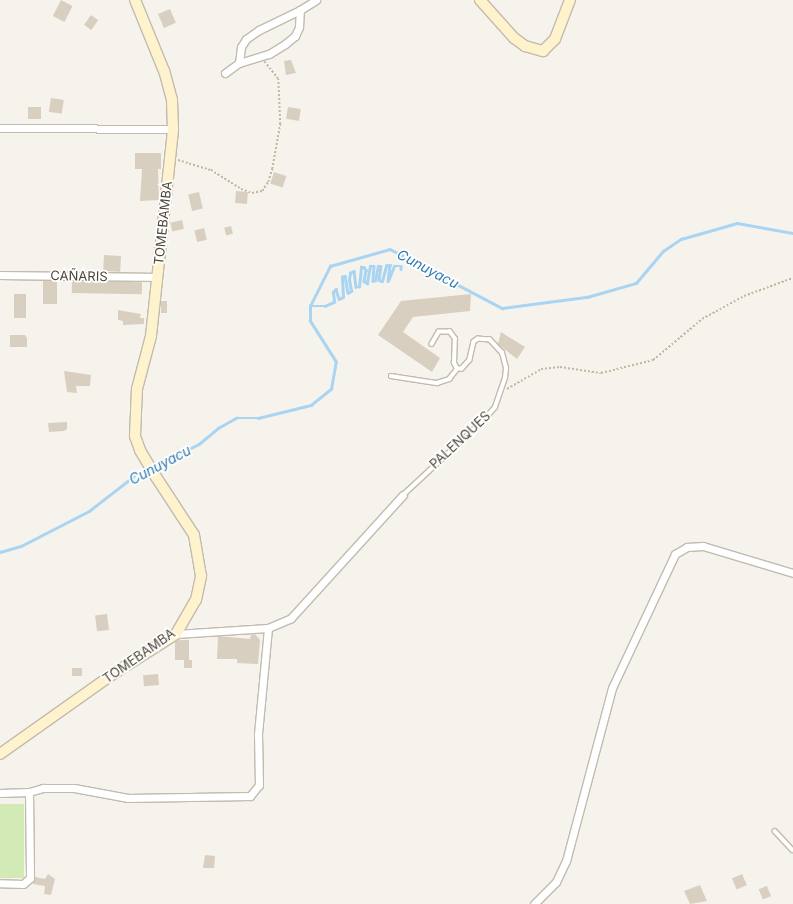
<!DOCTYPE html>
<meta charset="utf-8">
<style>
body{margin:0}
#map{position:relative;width:793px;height:904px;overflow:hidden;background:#f6f3ec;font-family:Inter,sans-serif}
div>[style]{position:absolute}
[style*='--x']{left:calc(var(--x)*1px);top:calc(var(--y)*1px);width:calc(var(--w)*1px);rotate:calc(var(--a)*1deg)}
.green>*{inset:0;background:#d2eab5;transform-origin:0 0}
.stream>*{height:2.5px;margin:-1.25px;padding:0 1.25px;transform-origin:1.25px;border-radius:1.25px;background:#a9d4f2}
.building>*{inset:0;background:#d8cfc1;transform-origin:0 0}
.path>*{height:1.5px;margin-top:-0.75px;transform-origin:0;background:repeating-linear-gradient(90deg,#c4b79f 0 2px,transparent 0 4px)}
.roads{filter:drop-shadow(1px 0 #c2bbae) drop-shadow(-1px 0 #c2bbae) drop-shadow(0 1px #c2bbae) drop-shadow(0 -1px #c2bbae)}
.lane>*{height:3.5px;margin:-1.75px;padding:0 1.75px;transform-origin:1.75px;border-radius:1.75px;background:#fff}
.street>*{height:7px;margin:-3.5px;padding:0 3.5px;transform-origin:3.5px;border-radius:3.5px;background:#fff}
.secondary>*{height:10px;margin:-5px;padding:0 5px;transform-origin:5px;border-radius:5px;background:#fff3cd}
span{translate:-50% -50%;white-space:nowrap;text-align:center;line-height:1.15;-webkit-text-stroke:3.5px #fff;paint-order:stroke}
.street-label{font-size:13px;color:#4b4439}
.water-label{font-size:14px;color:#2e7ab2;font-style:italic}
</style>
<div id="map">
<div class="green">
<div style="left:0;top:804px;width:24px;height:74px"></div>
</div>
<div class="stream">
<div style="--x:310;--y:306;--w:15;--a:0"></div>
<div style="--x:325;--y:306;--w:10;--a:-24"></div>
<div style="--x:334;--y:302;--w:10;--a:-96"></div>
<div style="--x:333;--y:292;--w:4;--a:-45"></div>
<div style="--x:336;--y:289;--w:10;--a:73"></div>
<div style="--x:339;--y:299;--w:4;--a:-27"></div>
<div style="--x:343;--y:297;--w:20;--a:-93"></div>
<div style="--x:342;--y:277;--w:3;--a:-18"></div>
<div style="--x:345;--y:276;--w:17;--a:80"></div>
<div style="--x:348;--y:293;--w:4;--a:-34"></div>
<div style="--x:351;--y:291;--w:11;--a:-100"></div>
<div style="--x:349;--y:280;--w:7;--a:-82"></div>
<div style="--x:350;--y:273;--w:4;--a:-27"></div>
<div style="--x:354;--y:271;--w:16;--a:83"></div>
<div style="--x:356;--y:287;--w:3;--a:0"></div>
<div style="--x:359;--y:287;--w:20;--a:-84"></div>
<div style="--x:361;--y:267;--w:3;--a:0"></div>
<div style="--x:364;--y:267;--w:4;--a:56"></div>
<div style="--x:366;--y:270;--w:11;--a:100"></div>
<div style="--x:364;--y:281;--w:4;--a:34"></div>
<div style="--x:367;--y:283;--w:17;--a:-80"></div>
<div style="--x:370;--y:266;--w:4;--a:0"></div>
<div style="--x:374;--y:266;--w:15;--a:94"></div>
<div style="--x:373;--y:281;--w:2;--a:0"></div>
<div style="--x:375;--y:281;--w:15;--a:-79"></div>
<div style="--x:378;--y:266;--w:3;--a:0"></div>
<div style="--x:381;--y:266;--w:14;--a:98"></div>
<div style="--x:379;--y:280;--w:3;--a:18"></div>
<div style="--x:382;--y:281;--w:16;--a:-75"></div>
<div style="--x:386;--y:266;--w:4;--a:-14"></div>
<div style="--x:390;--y:265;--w:16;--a:97"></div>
<div style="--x:388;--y:281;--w:16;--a:-68"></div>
<div style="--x:394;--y:266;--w:7;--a:0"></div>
<div style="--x:401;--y:266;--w:3;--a:90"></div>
<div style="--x:153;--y:467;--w:51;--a:-26.6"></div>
<div style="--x:199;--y:444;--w:25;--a:-40"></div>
<div style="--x:218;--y:428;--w:21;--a:-29"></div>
<div style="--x:236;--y:418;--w:22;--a:0"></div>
<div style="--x:258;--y:418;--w:55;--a:-13.8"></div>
<div style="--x:311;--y:405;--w:26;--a:-39"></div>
<div style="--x:331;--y:389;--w:27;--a:-80"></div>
<div style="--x:336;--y:362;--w:49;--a:-122.4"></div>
<div style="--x:310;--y:321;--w:15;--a:-90"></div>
<div style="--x:310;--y:306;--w:45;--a:-63.4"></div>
<div style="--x:330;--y:266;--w:62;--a:-15.8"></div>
<div style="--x:390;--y:249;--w:127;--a:27.8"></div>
<div style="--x:502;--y:308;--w:86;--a:-7.4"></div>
<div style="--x:587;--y:297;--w:51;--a:-15.9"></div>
<div style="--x:636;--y:283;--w:42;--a:-49.8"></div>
<div style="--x:663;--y:251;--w:22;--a:-34"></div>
<div style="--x:681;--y:239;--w:58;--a:-15.9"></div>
<div style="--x:737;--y:223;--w:57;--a:10.1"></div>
<div style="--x:0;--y:552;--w:22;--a:-16"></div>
<div style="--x:21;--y:546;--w:76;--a:-27.2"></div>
<div style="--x:89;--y:511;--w:62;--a:-37.8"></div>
<div style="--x:138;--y:473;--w:11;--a:-22"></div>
</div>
<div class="building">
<div style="left:61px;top:0;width:13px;height:18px;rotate:27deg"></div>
<div style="left:170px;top:9px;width:15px;height:13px;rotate:67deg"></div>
<div style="left:91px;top:15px;width:9px;height:12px;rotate:36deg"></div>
<div style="clip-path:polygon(291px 60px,296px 73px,286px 75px,284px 61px)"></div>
<div style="left:51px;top:98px;width:13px;height:14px;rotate:9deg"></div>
<div style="left:28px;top:107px;width:13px;height:12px"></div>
<div style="left:288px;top:107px;width:13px;height:12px;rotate:9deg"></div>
<div style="clip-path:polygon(135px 153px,161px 153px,161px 169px,158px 169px,159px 200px,140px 201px,142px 169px,135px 169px)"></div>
<div style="left:274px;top:172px;width:13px;height:12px;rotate:18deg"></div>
<div style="left:236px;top:191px;width:12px;height:12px;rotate:5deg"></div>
<div style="left:199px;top:192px;width:17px;height:11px;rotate:77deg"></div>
<div style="left:182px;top:220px;width:9px;height:12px;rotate:77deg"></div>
<div style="left:231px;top:226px;width:8px;height:7px;rotate:76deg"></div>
<div style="left:204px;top:228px;width:12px;height:10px;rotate:76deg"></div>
<div style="left:104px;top:255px;width:17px;height:16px;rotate:3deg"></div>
<div style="left:43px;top:281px;width:14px;height:23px"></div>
<div style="left:72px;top:281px;width:70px;height:12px;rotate:1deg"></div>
<div style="left:14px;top:294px;width:12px;height:24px"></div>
<div style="clip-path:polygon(471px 294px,470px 311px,413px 317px,403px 332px,440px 358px,432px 372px,378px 335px,401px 301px)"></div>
<div style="left:161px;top:301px;width:6px;height:12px"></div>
<div style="clip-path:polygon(118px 310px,141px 314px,140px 318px,144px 318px,144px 324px,123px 325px,123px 321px,118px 320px)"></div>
<div style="clip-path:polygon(501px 332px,525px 347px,517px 359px,498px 344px)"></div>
<div style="clip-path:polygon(10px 335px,25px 335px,27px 338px,27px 347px,10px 347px)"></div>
<div style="clip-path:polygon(64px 371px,91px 375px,90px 386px,76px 386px,77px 393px,67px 392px)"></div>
<div style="clip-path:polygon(67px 422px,67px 429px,64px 431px,49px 432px,48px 423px)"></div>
<div style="left:107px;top:614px;width:16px;height:12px;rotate:83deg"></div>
<div style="clip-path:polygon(255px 634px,260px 640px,258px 664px,237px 663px,237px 659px,217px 659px,218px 636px,250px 639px,251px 635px)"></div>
<div style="clip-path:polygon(179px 640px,189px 640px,189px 660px,192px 660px,192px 668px,184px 668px,184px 660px,175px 660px,175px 642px)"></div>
<div style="left:72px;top:668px;width:10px;height:8px"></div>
<div style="left:158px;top:674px;width:11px;height:15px;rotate:85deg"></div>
<div style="clip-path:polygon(205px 855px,215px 856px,214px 868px,203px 868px)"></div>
<div style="clip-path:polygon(48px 874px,55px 879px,51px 895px,44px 894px,45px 886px,33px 884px,35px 877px,45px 879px)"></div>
<div style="left:742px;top:874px;width:12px;height:11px;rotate:66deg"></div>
<div style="clip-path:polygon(700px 885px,707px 901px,690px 904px,684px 891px)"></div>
<div style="left:767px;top:886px;width:11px;height:9px;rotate:68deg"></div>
</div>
<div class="path">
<div style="--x:178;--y:160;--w:34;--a:17"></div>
<div style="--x:211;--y:170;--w:36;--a:32"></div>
<div style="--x:241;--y:189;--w:12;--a:20"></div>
<div style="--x:252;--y:193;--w:10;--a:-11"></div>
<div style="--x:262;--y:191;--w:11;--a:-56"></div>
<div style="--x:268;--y:182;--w:14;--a:-73"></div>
<div style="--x:272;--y:169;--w:46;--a:-79.9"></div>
<div style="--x:280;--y:124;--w:45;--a:-92.5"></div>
<div style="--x:278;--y:79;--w:22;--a:-129"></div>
<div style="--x:507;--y:389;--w:39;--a:-30"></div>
<div style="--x:541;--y:369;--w:19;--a:-6"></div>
<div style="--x:560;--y:367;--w:41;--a:8.3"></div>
<div style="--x:601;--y:373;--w:54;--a:-14"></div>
<div style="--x:653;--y:360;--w:64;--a:-39.9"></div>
<div style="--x:702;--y:319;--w:48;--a:-28.7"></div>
<div style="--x:744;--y:296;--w:52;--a:-20.2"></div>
</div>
<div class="roads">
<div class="lane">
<div style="--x:391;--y:376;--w:47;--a:8.7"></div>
<div style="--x:437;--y:383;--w:13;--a:-18"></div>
<div style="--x:449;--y:379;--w:13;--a:-51"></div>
<div style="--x:403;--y:495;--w:109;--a:-42.8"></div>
<div style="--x:483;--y:421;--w:18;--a:-49"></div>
<div style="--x:495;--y:407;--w:31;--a:-71"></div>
<div style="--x:505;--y:378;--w:10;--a:-84"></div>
<div style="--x:506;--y:368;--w:16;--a:-105"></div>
<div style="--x:502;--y:353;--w:18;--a:-133"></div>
<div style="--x:490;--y:340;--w:12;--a:-175"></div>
<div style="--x:478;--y:339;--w:5;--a:143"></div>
<div style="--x:474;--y:342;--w:18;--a:103"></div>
<div style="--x:470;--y:360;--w:12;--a:132"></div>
<div style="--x:462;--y:369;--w:5;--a:180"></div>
<div style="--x:457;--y:369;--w:7;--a:-117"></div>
<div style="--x:454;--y:363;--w:24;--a:-88"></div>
<div style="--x:455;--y:339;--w:9;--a:-126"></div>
<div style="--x:450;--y:332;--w:11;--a:180"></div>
<div style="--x:439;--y:332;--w:14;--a:120"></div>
<div style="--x:775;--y:831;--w:26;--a:47"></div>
</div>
<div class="street">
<div style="--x:239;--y:63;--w:16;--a:-83"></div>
<div style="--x:241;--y:47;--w:9;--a:-58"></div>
<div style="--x:246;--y:39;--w:16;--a:-35"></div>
<div style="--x:259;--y:30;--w:46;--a:-26"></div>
<div style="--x:225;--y:73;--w:17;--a:-36"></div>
<div style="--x:239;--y:63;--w:31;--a:-17"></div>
<div style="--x:269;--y:54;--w:19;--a:-32"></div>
<div style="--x:285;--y:44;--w:13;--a:-39"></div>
<div style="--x:295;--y:36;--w:10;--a:-66"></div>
<div style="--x:299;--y:27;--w:17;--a:-87"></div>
<div style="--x:300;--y:10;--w:19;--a:-32"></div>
<div style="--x:0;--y:128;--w:173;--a:0.3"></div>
<div style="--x:0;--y:275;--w:157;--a:0.7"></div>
<div style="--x:176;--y:634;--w:92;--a:-3.7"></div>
<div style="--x:268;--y:628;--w:25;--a:-23"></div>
<div style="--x:291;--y:618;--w:166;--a:-47.7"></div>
<div style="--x:29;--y:792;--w:15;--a:-16"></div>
<div style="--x:43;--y:788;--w:31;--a:0"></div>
<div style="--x:74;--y:788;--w:55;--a:10.5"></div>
<div style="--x:128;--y:798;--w:122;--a:-0.9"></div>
<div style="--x:250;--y:796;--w:14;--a:-51"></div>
<div style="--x:259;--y:785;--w:51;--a:-91.1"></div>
<div style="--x:258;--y:734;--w:106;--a:-84.6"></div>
<div style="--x:0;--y:793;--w:29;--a:-2"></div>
<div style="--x:29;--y:792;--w:86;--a:89.3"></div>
<div style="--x:30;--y:878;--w:9;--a:139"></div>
<div style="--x:23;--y:884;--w:23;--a:-178"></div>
<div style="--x:534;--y:904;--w:31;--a:-45"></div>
<div style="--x:556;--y:882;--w:23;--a:-65"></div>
<div style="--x:566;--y:861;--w:179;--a:-75.1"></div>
<div style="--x:612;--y:688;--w:148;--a:-64.8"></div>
<div style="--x:675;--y:554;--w:14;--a:-30"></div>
<div style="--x:687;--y:547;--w:16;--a:-4"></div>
<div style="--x:703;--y:546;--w:94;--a:16.7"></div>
</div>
<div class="secondary">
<div style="--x:480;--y:0;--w:51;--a:48.2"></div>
<div style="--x:514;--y:38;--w:14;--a:36"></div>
<div style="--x:525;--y:46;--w:19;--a:16"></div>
<div style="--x:543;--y:51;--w:17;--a:-45"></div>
<div style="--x:555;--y:39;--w:42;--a:-69"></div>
<div style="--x:0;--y:754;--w:138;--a:-35.3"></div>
<div style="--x:113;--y:674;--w:75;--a:-32.4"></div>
<div style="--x:176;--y:634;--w:39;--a:-60"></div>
<div style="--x:196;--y:600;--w:25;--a:-78"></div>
<div style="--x:201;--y:576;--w:42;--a:-99.7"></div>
<div style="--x:194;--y:535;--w:69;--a:-123.2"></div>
<div style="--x:156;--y:477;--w:31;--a:-121"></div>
<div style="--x:140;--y:450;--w:15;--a:-110"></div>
<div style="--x:135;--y:436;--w:47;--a:-87.6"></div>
<div style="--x:137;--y:389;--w:55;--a:-75.2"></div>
<div style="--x:151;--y:336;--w:208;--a:-83.9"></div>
<div style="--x:173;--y:129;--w:29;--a:-92"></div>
<div style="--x:172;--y:100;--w:30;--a:-105"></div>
<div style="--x:164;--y:71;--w:77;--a:-112.2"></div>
</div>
</div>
<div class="street-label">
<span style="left:163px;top:223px;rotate:-84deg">TOMEBAMBA</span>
<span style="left:79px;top:276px;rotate:1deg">CAÑARIS</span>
<span style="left:460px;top:440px;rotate:-43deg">PALENQUES</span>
<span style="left:139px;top:656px;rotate:-35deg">TOMEBAMBA</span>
</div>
<div class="water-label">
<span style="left:428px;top:269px;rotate:28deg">Cunuyacu</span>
<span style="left:160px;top:465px;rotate:-28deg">Cunuyacu</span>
</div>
</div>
